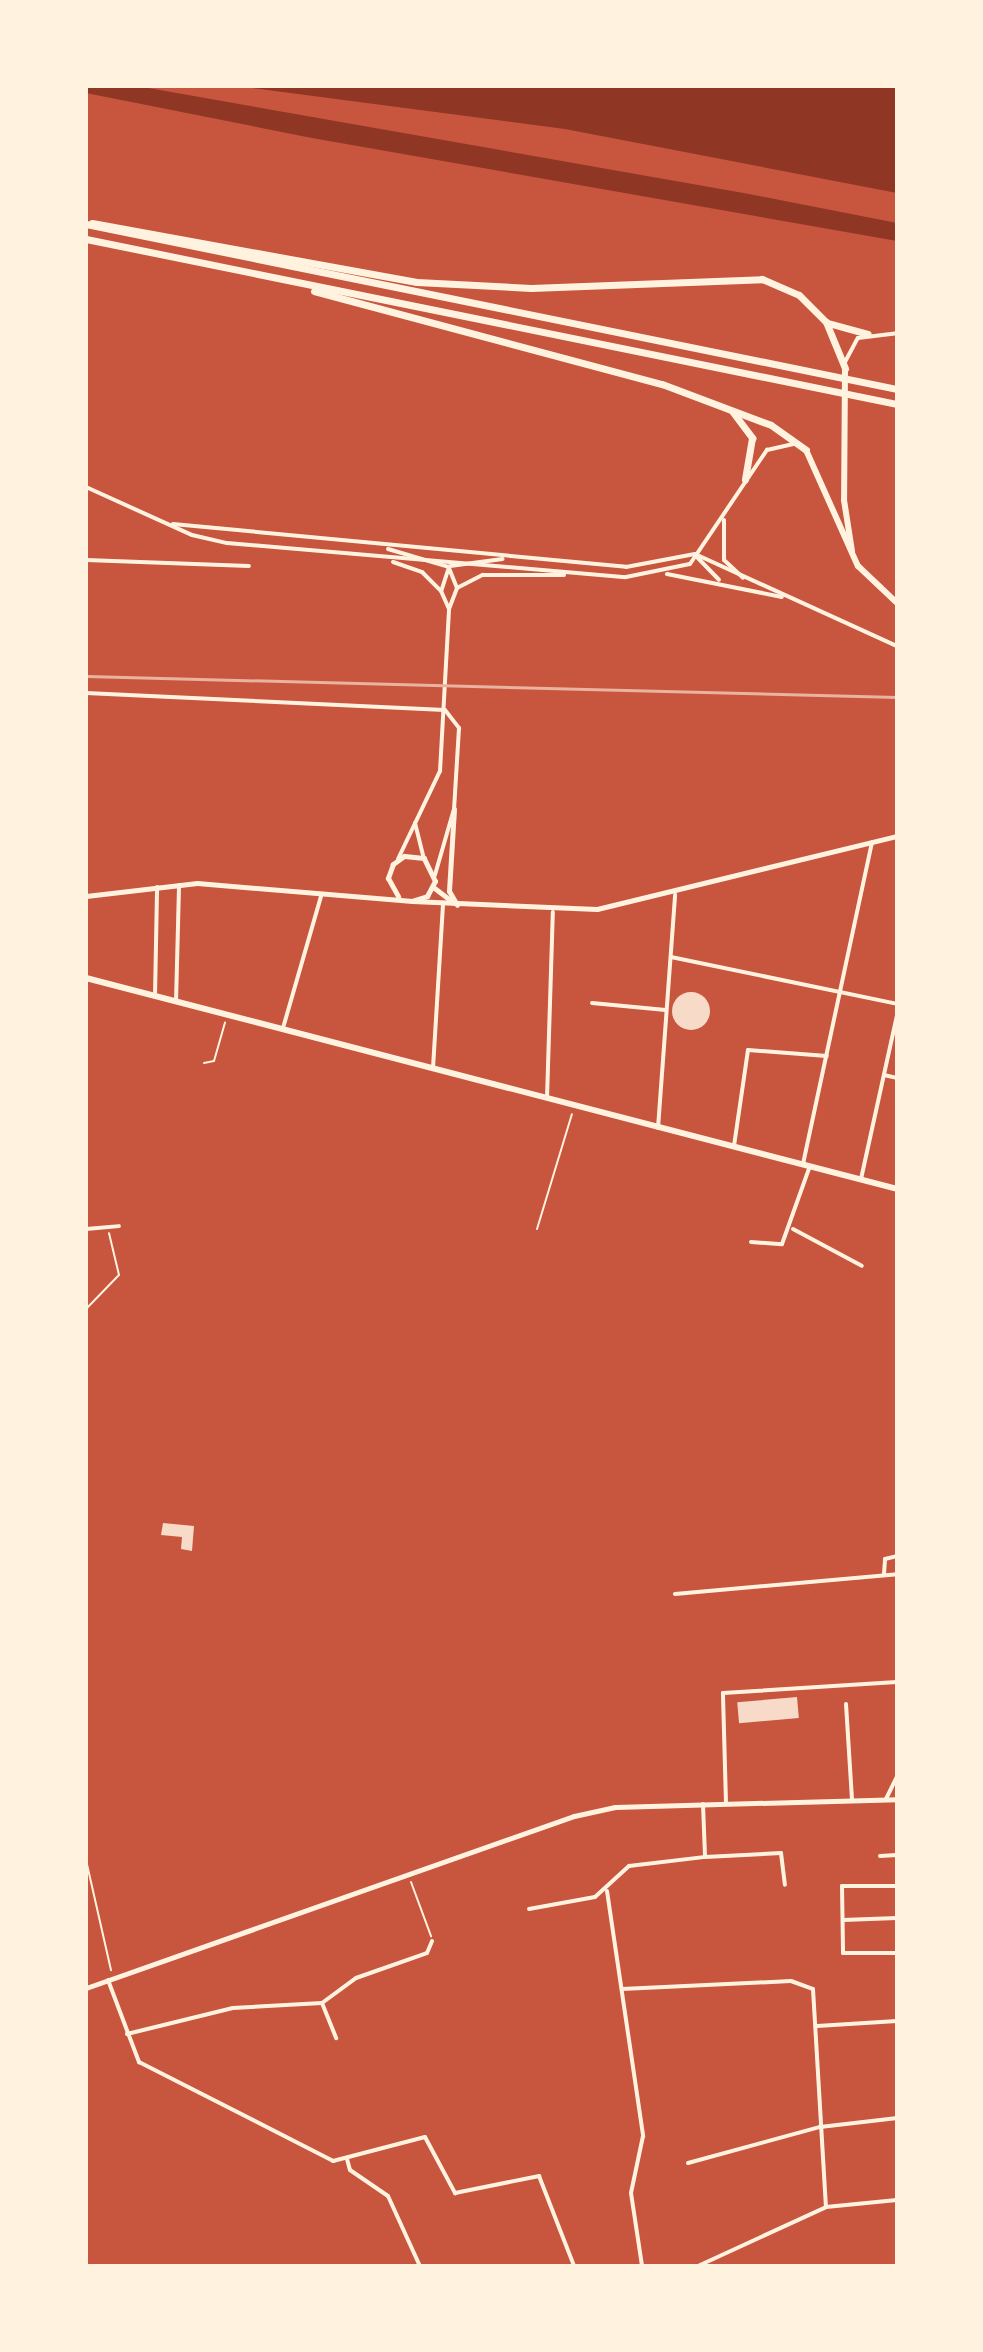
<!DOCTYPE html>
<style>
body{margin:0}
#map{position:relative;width:983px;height:2352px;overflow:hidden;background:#c8553d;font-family:Raleway,sans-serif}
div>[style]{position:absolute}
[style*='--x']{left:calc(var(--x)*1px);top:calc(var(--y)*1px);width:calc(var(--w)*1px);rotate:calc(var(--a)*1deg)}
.water>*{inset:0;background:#8f3625}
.building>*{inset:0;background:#f7dbc8;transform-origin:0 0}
.round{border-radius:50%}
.path>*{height:2px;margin:-1px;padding:0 1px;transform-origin:1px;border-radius:1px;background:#fff3e0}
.minor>*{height:4px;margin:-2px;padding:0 2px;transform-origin:2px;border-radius:2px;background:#fff3e0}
.tertiary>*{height:5px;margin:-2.5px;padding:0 2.5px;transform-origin:2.5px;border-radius:2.5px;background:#fff3e0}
.secondary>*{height:6px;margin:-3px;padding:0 3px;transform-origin:3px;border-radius:3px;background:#fff3e0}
.trunk>*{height:7px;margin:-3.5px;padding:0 3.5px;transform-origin:3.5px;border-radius:3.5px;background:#fff3e0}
.rail>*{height:3px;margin:-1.5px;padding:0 1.5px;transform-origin:1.5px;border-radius:1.5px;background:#e9b49f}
span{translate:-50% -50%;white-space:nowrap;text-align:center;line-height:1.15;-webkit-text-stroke:7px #fff3e0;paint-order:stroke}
.frame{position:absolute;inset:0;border:88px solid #fff3e0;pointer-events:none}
</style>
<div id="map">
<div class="water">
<div style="clip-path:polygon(86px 86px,137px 86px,749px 194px,897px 223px,897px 241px,312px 138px,86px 93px)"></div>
<div style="clip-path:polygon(237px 86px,897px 86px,897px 193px,565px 129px)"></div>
</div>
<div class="building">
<div class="round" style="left:672px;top:992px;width:38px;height:38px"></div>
<div style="clip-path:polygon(163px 1523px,194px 1526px,192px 1551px,181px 1549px,182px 1537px,161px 1535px)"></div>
<div style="left:797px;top:1697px;width:21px;height:60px;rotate:85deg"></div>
</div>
<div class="path">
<div style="--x:204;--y:1063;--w:10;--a:-11"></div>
<div style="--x:214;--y:1061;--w:40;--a:-74"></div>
<div style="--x:537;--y:1229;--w:120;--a:-73.1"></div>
<div style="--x:86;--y:1309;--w:47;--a:-45.9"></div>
<div style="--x:119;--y:1275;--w:43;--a:-103.4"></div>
<div style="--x:86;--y:1860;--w:113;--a:77.2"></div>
<div style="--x:411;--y:1882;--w:58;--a:69.7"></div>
</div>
<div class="minor">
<div style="--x:845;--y:362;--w:27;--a:-62"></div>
<div style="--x:858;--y:338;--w:39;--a:-7"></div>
<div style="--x:86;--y:487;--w:116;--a:24.4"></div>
<div style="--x:192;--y:535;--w:36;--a:13"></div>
<div style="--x:227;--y:543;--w:400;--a:4.9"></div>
<div style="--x:626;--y:577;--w:65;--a:-11.5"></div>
<div style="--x:690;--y:564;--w:138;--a:-56"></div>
<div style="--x:767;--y:450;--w:27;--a:-13"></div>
<div style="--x:724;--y:520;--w:40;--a:90"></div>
<div style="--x:724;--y:560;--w:26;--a:43"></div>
<div style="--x:173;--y:524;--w:455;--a:5.4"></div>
<div style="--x:626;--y:567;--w:70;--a:-10.7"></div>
<div style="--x:388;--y:549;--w:64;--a:16.4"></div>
<div style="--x:695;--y:554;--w:222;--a:24.5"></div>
<div style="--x:696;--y:556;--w:33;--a:46"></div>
<div style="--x:86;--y:560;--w:163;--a:2.1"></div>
<div style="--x:393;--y:562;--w:31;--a:19"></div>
<div style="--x:422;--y:572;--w:27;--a:45"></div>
<div style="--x:450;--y:566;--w:53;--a:-7.5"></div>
<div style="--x:449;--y:567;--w:25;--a:108"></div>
<div style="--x:441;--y:591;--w:20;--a:66"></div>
<div style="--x:667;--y:574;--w:117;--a:11.3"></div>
<div style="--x:457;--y:588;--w:29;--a:-27"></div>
<div style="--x:483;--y:575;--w:81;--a:0"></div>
<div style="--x:86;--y:693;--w:359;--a:2.7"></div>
<div style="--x:445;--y:710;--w:23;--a:52"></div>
<div style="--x:459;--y:728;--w:81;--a:93.5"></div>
<div style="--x:454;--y:809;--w:69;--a:106.1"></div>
<div style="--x:415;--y:823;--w:36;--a:76"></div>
<div style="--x:398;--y:859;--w:98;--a:-64.5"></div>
<div style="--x:440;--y:771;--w:162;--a:-86.8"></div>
<div style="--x:449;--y:609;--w:22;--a:-69"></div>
<div style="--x:457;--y:588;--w:22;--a:-112"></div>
<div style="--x:671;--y:957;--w:231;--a:11.7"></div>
<div style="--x:155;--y:996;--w:109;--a:-88.9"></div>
<div style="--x:176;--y:1002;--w:117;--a:-88.5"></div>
<div style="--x:592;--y:1003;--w:74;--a:5.4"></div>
<div style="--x:283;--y:1028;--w:137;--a:-73.9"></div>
<div style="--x:433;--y:1068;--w:163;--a:-86.5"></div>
<div style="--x:884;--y:1075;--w:13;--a:13"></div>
<div style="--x:547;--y:1098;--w:186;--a:-88.2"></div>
<div style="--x:658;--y:1128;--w:234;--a:-85.8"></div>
<div style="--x:734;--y:1146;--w:97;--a:-81.7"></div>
<div style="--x:748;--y:1050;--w:79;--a:4.3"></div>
<div style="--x:803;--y:1164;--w:329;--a:-77.9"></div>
<div style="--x:861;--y:1179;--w:168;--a:-77.6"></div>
<div style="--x:86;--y:1229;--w:33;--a:-5"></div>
<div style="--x:793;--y:1229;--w:78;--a:28.2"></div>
<div style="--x:751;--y:1242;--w:31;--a:4"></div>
<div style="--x:782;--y:1244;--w:83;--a:-70.3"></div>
<div style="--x:884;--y:1574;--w:15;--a:-86"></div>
<div style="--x:885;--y:1559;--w:12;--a:-14"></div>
<div style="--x:675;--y:1594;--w:223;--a:-5.1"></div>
<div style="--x:846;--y:1704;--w:95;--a:86.4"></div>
<div style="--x:886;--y:1799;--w:25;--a:-64"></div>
<div style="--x:726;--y:1803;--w:110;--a:-91.6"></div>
<div style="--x:723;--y:1693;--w:174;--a:-3.6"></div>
<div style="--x:703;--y:1804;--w:53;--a:87.8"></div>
<div style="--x:880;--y:1856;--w:17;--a:-3"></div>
<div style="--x:897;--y:1886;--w:55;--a:180"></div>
<div style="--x:842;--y:1886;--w:67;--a:89.1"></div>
<div style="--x:843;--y:1953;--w:54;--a:0"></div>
<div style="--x:607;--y:1891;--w:248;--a:81.6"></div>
<div style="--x:643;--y:2136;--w:58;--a:101.9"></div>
<div style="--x:631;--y:2193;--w:74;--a:81.4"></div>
<div style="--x:529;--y:1909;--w:67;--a:-10.3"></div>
<div style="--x:595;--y:1897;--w:46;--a:-42.4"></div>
<div style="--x:629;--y:1866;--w:77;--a:-6.8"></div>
<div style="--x:705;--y:1857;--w:76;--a:-3"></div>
<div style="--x:781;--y:1853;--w:32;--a:83"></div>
<div style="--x:843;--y:1920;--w:54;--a:-2.1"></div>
<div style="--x:108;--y:1980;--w:88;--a:69.3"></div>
<div style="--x:139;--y:2062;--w:218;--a:27"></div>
<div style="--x:333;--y:2161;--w:95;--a:-14.6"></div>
<div style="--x:425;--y:2137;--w:64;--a:61.8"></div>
<div style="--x:455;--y:2193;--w:86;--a:-11.4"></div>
<div style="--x:539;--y:2176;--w:97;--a:68.7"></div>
<div style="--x:622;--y:1989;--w:169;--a:-2.7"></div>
<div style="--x:791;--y:1981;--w:23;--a:20"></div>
<div style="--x:813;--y:1989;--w:218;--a:86.6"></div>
<div style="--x:322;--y:2003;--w:38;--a:68"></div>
<div style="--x:817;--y:2026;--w:80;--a:-3.6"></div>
<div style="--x:127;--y:2034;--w:109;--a:-13.8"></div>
<div style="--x:233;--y:2008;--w:89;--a:-3.2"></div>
<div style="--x:322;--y:2003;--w:42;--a:-36.3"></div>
<div style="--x:356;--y:1978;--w:75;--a:-19.4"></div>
<div style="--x:427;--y:1953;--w:13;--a:-67"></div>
<div style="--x:347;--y:2159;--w:11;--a:75"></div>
<div style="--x:350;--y:2170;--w:46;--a:34.4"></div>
<div style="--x:388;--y:2196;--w:75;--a:65.5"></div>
<div style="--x:688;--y:2163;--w:137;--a:-15.3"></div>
<div style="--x:820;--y:2127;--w:78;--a:-6.7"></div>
<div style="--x:698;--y:2266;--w:141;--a:-24.7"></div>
<div style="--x:826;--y:2207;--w:71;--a:-5.6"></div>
</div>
<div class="tertiary">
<div style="--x:454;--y:809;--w:82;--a:93.5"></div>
<div style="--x:449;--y:891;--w:16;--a:60"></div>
<div style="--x:433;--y:887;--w:26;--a:37"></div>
<div style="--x:86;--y:896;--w:112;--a:-6.7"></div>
<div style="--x:197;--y:883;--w:216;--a:4.8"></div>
<div style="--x:412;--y:901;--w:16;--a:-18"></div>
<div style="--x:427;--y:896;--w:17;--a:-62"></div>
<div style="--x:435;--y:881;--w:25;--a:-116"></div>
<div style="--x:424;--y:858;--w:20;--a:-174"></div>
<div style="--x:404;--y:856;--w:14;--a:144"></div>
<div style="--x:393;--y:864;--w:15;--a:110"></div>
<div style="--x:388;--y:878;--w:21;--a:61"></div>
<div style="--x:412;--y:901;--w:185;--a:2.5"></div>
<div style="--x:597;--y:909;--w:309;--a:-13.7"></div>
<div style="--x:86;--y:1988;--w:517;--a:-19.42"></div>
<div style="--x:574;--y:1816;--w:42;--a:-12.4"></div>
<div style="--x:615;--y:1807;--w:282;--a:-1.6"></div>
</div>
<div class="secondary">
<div style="--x:845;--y:368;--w:132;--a:90.4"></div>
<div style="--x:844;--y:500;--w:52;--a:81.1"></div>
<div style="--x:806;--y:450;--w:127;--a:65.9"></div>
<div style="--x:858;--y:566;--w:54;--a:43.5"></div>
<div style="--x:86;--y:978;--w:838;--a:14.58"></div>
</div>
<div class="trunk">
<div style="--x:92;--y:223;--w:330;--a:10.3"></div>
<div style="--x:417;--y:282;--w:114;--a:3"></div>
<div style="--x:531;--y:288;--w:231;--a:-2.2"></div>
<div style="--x:762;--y:279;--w:40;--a:23.4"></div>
<div style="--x:799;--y:295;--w:38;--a:45"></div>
<div style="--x:826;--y:322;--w:50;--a:67.6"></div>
<div style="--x:86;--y:224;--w:828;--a:11.5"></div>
<div style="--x:86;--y:239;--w:828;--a:11.5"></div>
<div style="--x:314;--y:291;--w:360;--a:15"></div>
<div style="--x:662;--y:384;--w:116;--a:20.6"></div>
<div style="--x:771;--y:425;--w:43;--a:35.5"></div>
<div style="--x:828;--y:323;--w:41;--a:15.4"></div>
<div style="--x:732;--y:411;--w:34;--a:53"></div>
<div style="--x:752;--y:438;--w:42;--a:99.7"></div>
</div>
<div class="rail">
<div style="--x:86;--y:676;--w:811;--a:1.48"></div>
</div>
<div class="frame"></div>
</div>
